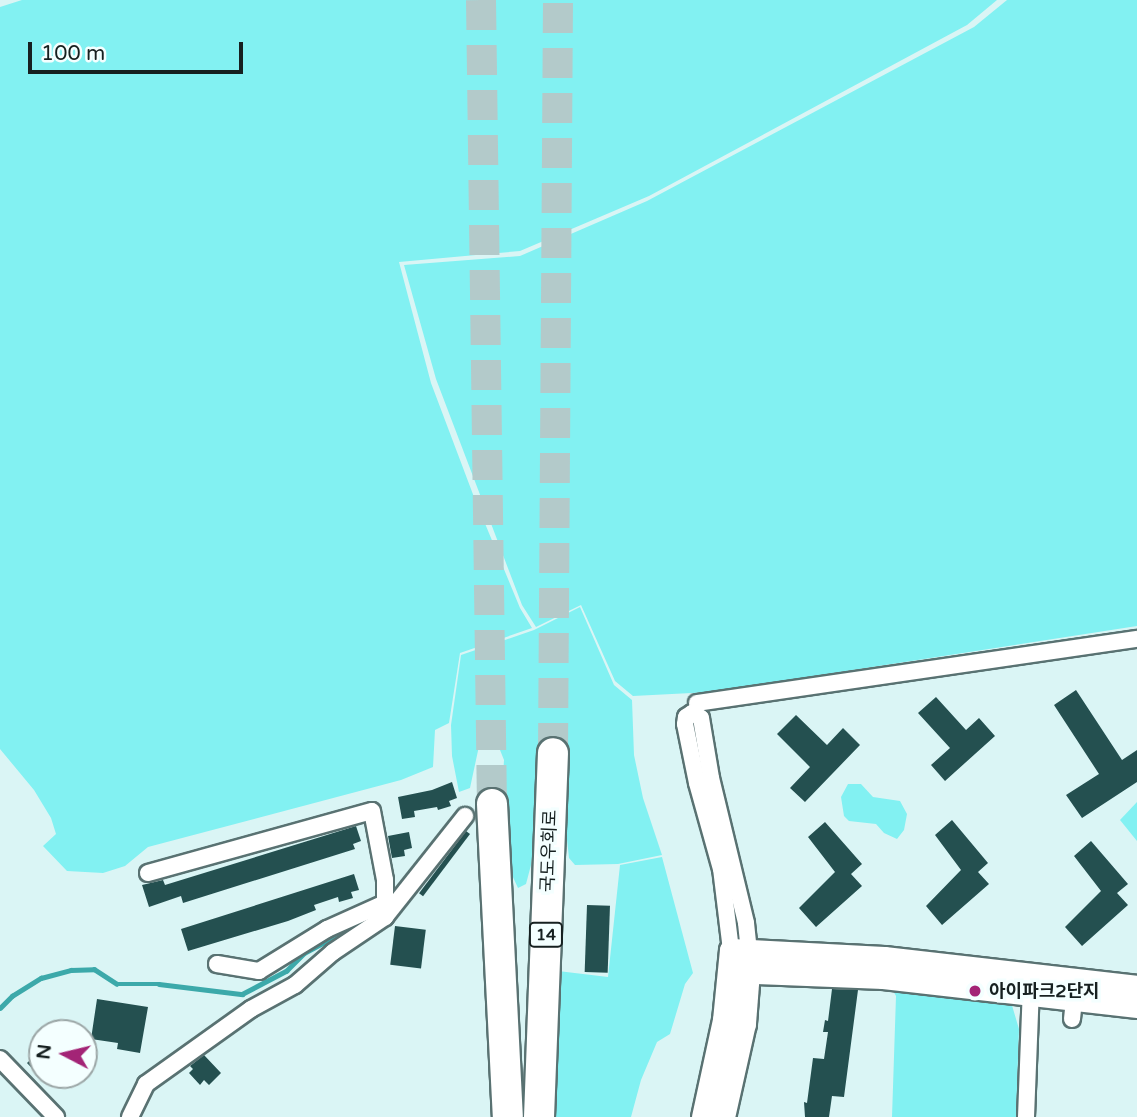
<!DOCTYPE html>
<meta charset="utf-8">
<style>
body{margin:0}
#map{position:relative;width:1137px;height:1117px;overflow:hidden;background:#daf5f5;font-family:"Varela Round","Noto Sans KR",sans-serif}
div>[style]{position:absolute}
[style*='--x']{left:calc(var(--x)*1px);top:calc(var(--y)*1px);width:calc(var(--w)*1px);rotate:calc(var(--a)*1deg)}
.green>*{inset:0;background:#82f1f2}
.stream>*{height:4.5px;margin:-2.25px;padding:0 2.25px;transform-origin:2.25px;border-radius:2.25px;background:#3ca9aa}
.building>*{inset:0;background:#245050;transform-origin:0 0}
.highway-tunnel>*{height:30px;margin-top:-15px;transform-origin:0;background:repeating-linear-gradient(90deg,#b3caca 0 30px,transparent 0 45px)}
.roads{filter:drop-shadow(2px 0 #597272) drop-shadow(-2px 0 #597272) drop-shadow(0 2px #597272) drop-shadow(0 -2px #597272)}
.street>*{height:16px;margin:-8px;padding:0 8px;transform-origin:8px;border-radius:8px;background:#fff}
.secondary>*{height:23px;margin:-11.5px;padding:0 11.5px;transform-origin:11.5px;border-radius:11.5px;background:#fff}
.highway>*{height:30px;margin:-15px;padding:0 15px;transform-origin:15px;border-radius:15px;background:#fff}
.dots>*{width:19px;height:19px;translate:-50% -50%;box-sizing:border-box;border:4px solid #f4ffff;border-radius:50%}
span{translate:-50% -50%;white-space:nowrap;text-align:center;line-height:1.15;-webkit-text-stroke:7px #f4ffff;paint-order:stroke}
.shield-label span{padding:2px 5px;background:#f4ffff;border:2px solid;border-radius:5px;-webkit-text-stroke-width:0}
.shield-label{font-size:16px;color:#162020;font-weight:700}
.street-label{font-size:18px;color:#162020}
.poi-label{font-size:18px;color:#162020;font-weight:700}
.left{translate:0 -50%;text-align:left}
.north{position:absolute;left:28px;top:1019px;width:70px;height:70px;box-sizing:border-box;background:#f4ffff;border:2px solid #9ba6a6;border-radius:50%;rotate:277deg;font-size:19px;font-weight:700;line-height:28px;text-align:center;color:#162020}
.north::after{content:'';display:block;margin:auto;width:24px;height:32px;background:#a32476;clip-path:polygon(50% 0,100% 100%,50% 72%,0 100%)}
.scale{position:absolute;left:28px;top:42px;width:215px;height:32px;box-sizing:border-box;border:4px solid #162020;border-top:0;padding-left:9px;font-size:21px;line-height:24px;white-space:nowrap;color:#162020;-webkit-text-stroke:5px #f4ffff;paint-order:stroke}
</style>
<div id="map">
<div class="green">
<div style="clip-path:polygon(22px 0,997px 0,967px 25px,649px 196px,520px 251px,399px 262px,431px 383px,474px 497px,520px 608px,532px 628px,460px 653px,449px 723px,435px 730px,433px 767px,401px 780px,148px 847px,125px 866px,103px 873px,67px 871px,43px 846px,56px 834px,51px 818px,34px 790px,0 749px,0 7px)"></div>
<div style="clip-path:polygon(1007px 0,1137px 0,1137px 626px,711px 692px,633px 696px,615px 681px,581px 605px,536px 627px,522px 605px,436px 379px,404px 265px,520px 256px,647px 201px,974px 27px)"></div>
<div style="clip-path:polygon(580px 607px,614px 685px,632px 700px,634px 755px,643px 798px,662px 855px,618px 864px,575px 865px,569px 858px,565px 821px,566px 786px,570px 763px,568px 748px,562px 740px,549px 741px,531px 865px,526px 884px,518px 888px,507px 864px,501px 809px,504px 760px,496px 740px,490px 737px,479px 746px,470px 788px,459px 792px,452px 756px,451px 725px,461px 655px,534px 630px)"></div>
<div style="clip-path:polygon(848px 784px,861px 784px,873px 797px,900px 801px,907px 814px,904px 830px,897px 839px,884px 833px,876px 824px,849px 821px,844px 816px,841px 797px)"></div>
<div style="clip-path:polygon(1137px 802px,1137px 841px,1120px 820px)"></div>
<div style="clip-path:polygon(662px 857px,693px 973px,685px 984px,670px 1034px,657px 1042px,641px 1080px,631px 1117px,551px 1117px,558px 971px,608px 977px,620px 865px)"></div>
<div style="clip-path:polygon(891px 987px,1011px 1002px,1019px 1029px,1016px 1117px,892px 1117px,896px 996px)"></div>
</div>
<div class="stream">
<div style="--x:0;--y:1008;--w:17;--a:-45"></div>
<div style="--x:12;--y:996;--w:34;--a:-32"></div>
<div style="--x:41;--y:978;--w:31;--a:-15"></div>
<div style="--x:71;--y:970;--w:23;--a:-2"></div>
<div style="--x:94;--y:969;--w:27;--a:33"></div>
<div style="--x:117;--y:984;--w:42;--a:0"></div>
<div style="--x:159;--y:984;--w:84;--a:6.9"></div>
<div style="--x:242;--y:994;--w:50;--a:-27.6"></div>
<div style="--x:286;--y:971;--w:25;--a:-45"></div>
<div style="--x:304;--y:953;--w:38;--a:-28"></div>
</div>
<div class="building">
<div style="clip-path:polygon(1076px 690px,1122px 760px,1137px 750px,1137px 782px,1082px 818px,1066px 795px,1099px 774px,1054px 705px)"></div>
<div style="clip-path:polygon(936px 697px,966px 730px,979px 718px,995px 736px,945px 781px,931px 765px,950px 748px,918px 713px)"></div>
<div style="clip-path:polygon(796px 715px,827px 745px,843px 728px,860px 745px,805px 802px,790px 788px,810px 767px,777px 734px)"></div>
<div style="clip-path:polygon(452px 782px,457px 798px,449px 801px,451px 806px,438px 810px,437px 807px,414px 811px,415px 817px,402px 819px,398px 797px,432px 790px)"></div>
<div style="clip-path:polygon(952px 820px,988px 863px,978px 872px,989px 884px,942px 925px,926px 906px,961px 870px,935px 835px)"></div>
<div style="clip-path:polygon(825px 822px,862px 864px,851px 874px,862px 886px,816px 927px,799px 908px,835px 872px,808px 837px)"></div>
<div style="clip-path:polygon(356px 826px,361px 841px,353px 844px,355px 849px,183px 903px,181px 896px,149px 907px,142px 885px,163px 880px,165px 885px)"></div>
<div style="left:466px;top:831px;width:5px;height:78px;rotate:37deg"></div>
<div style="clip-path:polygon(409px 832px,412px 848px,404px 850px,405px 856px,392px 858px,388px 836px)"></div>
<div style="clip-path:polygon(1091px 841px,1128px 884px,1117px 893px,1128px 905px,1082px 946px,1065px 927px,1101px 891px,1074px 856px)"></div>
<div style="clip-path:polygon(354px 874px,359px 890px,351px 892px,353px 898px,339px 902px,338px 897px,314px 905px,316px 910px,288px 921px,188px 951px,181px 929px)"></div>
<div style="left:587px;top:905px;width:23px;height:67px;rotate:2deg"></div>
<div style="left:395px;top:926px;width:31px;height:39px;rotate:7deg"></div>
<div style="clip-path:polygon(832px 989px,858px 990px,844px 1097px,832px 1096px,829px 1117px,805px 1117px,804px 1102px,807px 1103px,813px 1058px,824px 1059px,828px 1032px,823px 1032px,825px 1020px,828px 1021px)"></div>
<div style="clip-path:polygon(97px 999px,148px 1007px,140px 1053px,117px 1049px,118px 1043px,91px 1039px)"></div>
<div style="clip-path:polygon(42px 1049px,42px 1079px,27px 1063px)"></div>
<div style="clip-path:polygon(204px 1055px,221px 1073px,209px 1085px,204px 1080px,200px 1085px,189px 1073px,193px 1069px,190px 1066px)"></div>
</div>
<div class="highway-tunnel">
<div style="--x:481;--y:0;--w:804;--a:89.22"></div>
<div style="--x:553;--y:753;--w:753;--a:-89.62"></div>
</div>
<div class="roads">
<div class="street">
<div style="--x:697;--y:703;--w:445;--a:-8.3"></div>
<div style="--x:148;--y:873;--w:232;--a:-15.5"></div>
<div style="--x:372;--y:811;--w:70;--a:79.3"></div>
<div style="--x:385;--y:880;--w:37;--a:90"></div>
<div style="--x:731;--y:950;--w:82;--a:-97"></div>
<div style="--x:721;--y:869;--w:89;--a:-105.6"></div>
<div style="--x:697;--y:783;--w:60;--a:-101.5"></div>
<div style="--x:685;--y:724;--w:7;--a:-82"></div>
<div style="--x:686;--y:717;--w:7;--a:-34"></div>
<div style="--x:692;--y:713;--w:10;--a:29"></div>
<div style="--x:701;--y:718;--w:61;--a:80.5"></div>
<div style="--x:711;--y:778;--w:149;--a:76.4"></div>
<div style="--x:746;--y:923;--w:27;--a:84"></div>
<div style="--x:217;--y:964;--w:43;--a:9.5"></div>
<div style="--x:259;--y:971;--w:80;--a:-31.7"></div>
<div style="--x:327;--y:929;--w:64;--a:-24.1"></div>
<div style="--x:1072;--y:1019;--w:29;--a:-84"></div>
<div style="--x:0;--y:1059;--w:81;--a:46"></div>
<div style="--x:130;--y:1117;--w:37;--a:-64"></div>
<div style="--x:146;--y:1084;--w:129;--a:-35.5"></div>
<div style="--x:251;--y:1009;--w:50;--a:-28.6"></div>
<div style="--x:295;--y:985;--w:50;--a:-41"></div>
<div style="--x:333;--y:952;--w:63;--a:-33.9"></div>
<div style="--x:385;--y:917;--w:129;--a:-51.6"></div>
<div style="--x:1026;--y:1117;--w:131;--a:-87.8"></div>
</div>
<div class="secondary">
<div style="--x:731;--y:971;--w:152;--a:2.3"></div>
<div style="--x:883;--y:977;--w:256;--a:6.5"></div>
<div style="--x:703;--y:1117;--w:99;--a:-77.8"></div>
<div style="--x:724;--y:1020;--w:70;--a:-84.3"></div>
<div style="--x:731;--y:950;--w:153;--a:3"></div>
<div style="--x:884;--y:958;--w:255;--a:6.5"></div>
<div style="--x:723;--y:1117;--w:96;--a:-77.4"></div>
<div style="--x:744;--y:1023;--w:65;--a:-85.6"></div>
</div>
<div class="highway">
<div style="--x:492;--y:804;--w:313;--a:87.1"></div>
<div style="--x:539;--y:1117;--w:364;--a:-87.8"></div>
</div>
</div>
<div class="dots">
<div style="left:975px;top:991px;background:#a32476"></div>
</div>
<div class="shield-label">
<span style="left:546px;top:935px">14</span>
</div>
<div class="street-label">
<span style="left:549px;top:851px;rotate:-88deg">국도우회로</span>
</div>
<div class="poi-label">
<span class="left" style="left:989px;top:991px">아이파크2단지</span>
</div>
<div class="north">N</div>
<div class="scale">100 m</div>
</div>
